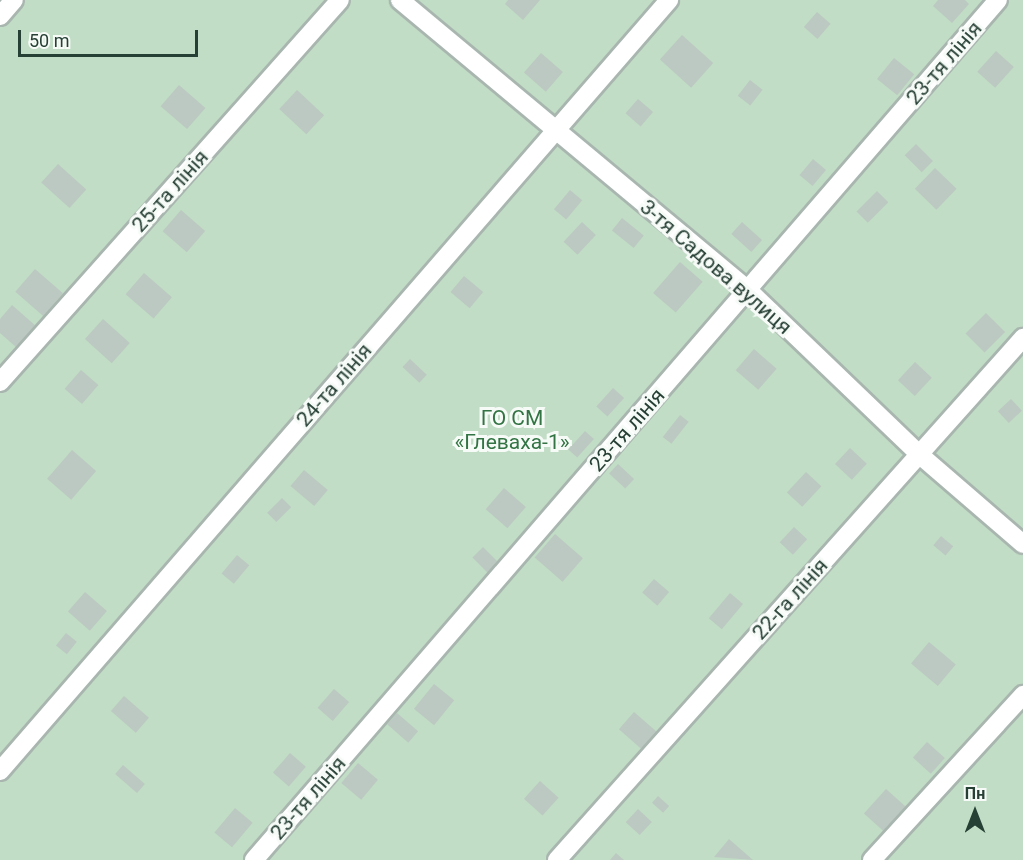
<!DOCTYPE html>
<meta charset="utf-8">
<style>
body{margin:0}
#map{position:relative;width:1023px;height:860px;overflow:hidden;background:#e6eeea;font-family:Roboto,sans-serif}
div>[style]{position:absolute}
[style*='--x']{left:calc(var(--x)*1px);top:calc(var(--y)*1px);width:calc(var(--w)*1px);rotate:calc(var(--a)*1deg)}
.green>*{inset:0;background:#c1ddc5;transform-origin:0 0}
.building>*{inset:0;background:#bcc9c2;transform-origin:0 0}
.roads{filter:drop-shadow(2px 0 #a9b6b0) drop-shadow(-2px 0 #a9b6b0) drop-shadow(0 2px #a9b6b0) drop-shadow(0 -2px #a9b6b0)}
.minor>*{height:18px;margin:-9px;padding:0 9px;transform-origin:9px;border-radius:9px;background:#fff}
span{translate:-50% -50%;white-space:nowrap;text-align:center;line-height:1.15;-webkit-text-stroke:6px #f7fbf8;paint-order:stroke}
.street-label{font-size:21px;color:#264035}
.park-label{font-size:21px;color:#327443}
.north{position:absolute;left:945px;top:782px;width:60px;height:60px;-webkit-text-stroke:4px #f7fbf8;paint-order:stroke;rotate:0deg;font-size:16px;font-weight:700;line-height:24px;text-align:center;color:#264035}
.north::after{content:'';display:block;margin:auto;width:21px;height:27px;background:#264035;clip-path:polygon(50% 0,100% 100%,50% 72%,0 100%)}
.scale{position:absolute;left:18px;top:30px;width:180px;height:27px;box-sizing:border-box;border:3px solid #264035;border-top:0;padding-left:8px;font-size:18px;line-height:21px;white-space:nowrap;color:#264035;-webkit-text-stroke:4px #f7fbf8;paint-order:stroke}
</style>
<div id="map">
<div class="green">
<div style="left:0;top:0;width:1023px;height:860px"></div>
</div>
<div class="building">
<div style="clip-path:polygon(508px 0,540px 0,523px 20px,505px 4px)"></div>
<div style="clip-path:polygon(938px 0,965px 0,969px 4px,952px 23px,933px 6px)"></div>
<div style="left:817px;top:12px;width:18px;height:20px;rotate:41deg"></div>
<div style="left:682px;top:35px;width:42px;height:33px;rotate:42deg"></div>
<div style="left:996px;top:51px;width:24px;height:28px;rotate:42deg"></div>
<div style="left:541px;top:53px;width:29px;height:26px;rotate:41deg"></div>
<div style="left:894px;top:58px;width:26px;height:27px;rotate:39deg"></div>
<div style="left:750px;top:80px;width:16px;height:20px;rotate:38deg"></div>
<div style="left:179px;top:85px;width:35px;height:28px;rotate:41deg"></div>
<div style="left:297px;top:90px;width:37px;height:26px;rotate:43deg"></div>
<div style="left:638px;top:99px;width:20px;height:19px;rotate:41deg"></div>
<div style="left:916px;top:144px;width:24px;height:16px;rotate:45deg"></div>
<div style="left:813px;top:159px;width:17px;height:21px;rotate:40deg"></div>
<div style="left:58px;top:164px;width:38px;height:25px;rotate:42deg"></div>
<div style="left:935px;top:168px;width:30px;height:29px;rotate:44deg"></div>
<div style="left:570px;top:190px;width:16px;height:25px;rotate:40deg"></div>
<div style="left:877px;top:191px;width:16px;height:29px;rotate:45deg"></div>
<div style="left:181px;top:210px;width:32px;height:28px;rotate:41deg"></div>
<div style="left:622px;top:218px;width:28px;height:16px;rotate:39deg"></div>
<div style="left:582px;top:222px;width:19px;height:27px;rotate:43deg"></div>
<div style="left:742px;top:222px;width:27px;height:16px;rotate:42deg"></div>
<div style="left:680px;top:262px;width:30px;height:41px;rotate:41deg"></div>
<div style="left:35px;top:269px;width:37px;height:30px;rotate:41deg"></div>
<div style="left:144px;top:273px;width:37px;height:28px;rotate:41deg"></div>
<div style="left:464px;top:276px;width:25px;height:21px;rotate:40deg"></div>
<div style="clip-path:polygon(12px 305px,36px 326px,17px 348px,0 333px,0 319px)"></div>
<div style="left:986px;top:313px;width:27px;height:29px;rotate:45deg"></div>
<div style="left:103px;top:319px;width:36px;height:27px;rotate:42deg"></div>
<div style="left:754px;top:349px;width:30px;height:28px;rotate:41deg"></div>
<div style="left:410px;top:359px;width:23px;height:11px;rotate:43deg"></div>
<div style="left:915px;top:362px;width:23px;height:25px;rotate:43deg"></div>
<div style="left:81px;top:370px;width:23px;height:25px;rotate:41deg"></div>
<div style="left:613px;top:388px;width:15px;height:25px;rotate:42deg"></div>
<div style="left:1011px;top:399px;width:16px;height:18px;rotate:47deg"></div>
<div style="left:680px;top:415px;width:11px;height:28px;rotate:38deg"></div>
<div style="left:585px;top:431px;width:12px;height:25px;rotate:42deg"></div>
<div style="left:850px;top:448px;width:23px;height:22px;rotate:43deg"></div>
<div style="left:72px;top:450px;width:32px;height:38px;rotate:41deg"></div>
<div style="left:618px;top:464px;width:22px;height:13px;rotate:43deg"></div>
<div style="left:304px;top:470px;width:31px;height:21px;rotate:40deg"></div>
<div style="left:806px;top:472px;width:21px;height:28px;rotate:43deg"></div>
<div style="left:504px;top:488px;width:29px;height:28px;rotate:41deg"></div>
<div style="left:282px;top:498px;width:13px;height:21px;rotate:45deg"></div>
<div style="left:794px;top:527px;width:18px;height:21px;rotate:43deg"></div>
<div style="left:555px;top:534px;width:37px;height:31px;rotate:41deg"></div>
<div style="left:941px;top:536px;width:16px;height:12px;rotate:40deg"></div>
<div style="left:483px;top:547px;width:25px;height:15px;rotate:45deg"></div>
<div style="left:237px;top:555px;width:16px;height:24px;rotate:40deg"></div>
<div style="left:654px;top:579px;width:20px;height:18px;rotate:41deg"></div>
<div style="left:85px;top:592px;width:29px;height:26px;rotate:41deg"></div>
<div style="left:730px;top:593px;width:17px;height:33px;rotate:40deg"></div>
<div style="left:66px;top:633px;width:14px;height:16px;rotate:39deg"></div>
<div style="left:929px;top:642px;width:35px;height:28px;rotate:40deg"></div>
<div style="left:434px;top:684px;width:26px;height:32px;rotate:39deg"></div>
<div style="left:334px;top:689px;width:20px;height:25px;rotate:41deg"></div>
<div style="left:124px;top:696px;width:33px;height:20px;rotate:41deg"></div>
<div style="left:634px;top:712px;width:37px;height:23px;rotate:41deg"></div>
<div style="left:397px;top:713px;width:28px;height:15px;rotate:41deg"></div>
<div style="left:927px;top:742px;width:24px;height:21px;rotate:42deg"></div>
<div style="left:290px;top:753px;width:21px;height:26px;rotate:41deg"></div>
<div style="left:358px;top:763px;width:26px;height:26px;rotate:40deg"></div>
<div style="left:123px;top:765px;width:29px;height:12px;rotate:41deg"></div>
<div style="left:540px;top:781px;width:25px;height:24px;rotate:42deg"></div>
<div style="left:886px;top:789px;width:27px;height:33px;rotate:42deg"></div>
<div style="left:658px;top:796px;width:15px;height:9px;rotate:42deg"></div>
<div style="left:235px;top:808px;width:23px;height:32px;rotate:40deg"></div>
<div style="left:638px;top:809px;width:19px;height:18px;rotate:43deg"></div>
<div style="clip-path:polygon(729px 839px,753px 860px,714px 857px)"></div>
<div style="clip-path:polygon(616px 853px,624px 860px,610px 860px)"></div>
</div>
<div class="roads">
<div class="minor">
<div style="--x:400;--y:0;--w:453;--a:39.8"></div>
<div style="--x:748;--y:290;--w:238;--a:43.8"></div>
<div style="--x:920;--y:455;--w:136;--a:40.8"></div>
<div style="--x:0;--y:16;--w:21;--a:-49"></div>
<div style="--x:0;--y:382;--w:511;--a:-48.33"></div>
<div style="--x:0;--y:771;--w:1021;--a:-49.05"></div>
<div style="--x:254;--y:860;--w:1137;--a:-49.14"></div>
<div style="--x:557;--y:860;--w:700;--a:-48.24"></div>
<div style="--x:872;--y:860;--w:224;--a:-47.5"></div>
</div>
</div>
<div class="street-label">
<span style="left:944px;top:63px;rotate:-49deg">23-тя лінія</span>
<span style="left:170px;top:191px;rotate:-48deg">25-та лінія</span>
<span style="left:716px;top:267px;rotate:41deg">3-тя Садова вулиця</span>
<span style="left:334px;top:385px;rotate:-49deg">24-та лінія</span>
<span style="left:627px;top:430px;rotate:-49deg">23-тя лінія</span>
<span style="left:790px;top:599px;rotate:-48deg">22-га лінія</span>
<span style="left:308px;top:798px;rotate:-49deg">23-тя лінія</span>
</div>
<div class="park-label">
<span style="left:512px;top:430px">ГО СМ<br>«Глеваха-1»</span>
</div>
<div class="north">Пн</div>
<div class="scale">50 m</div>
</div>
